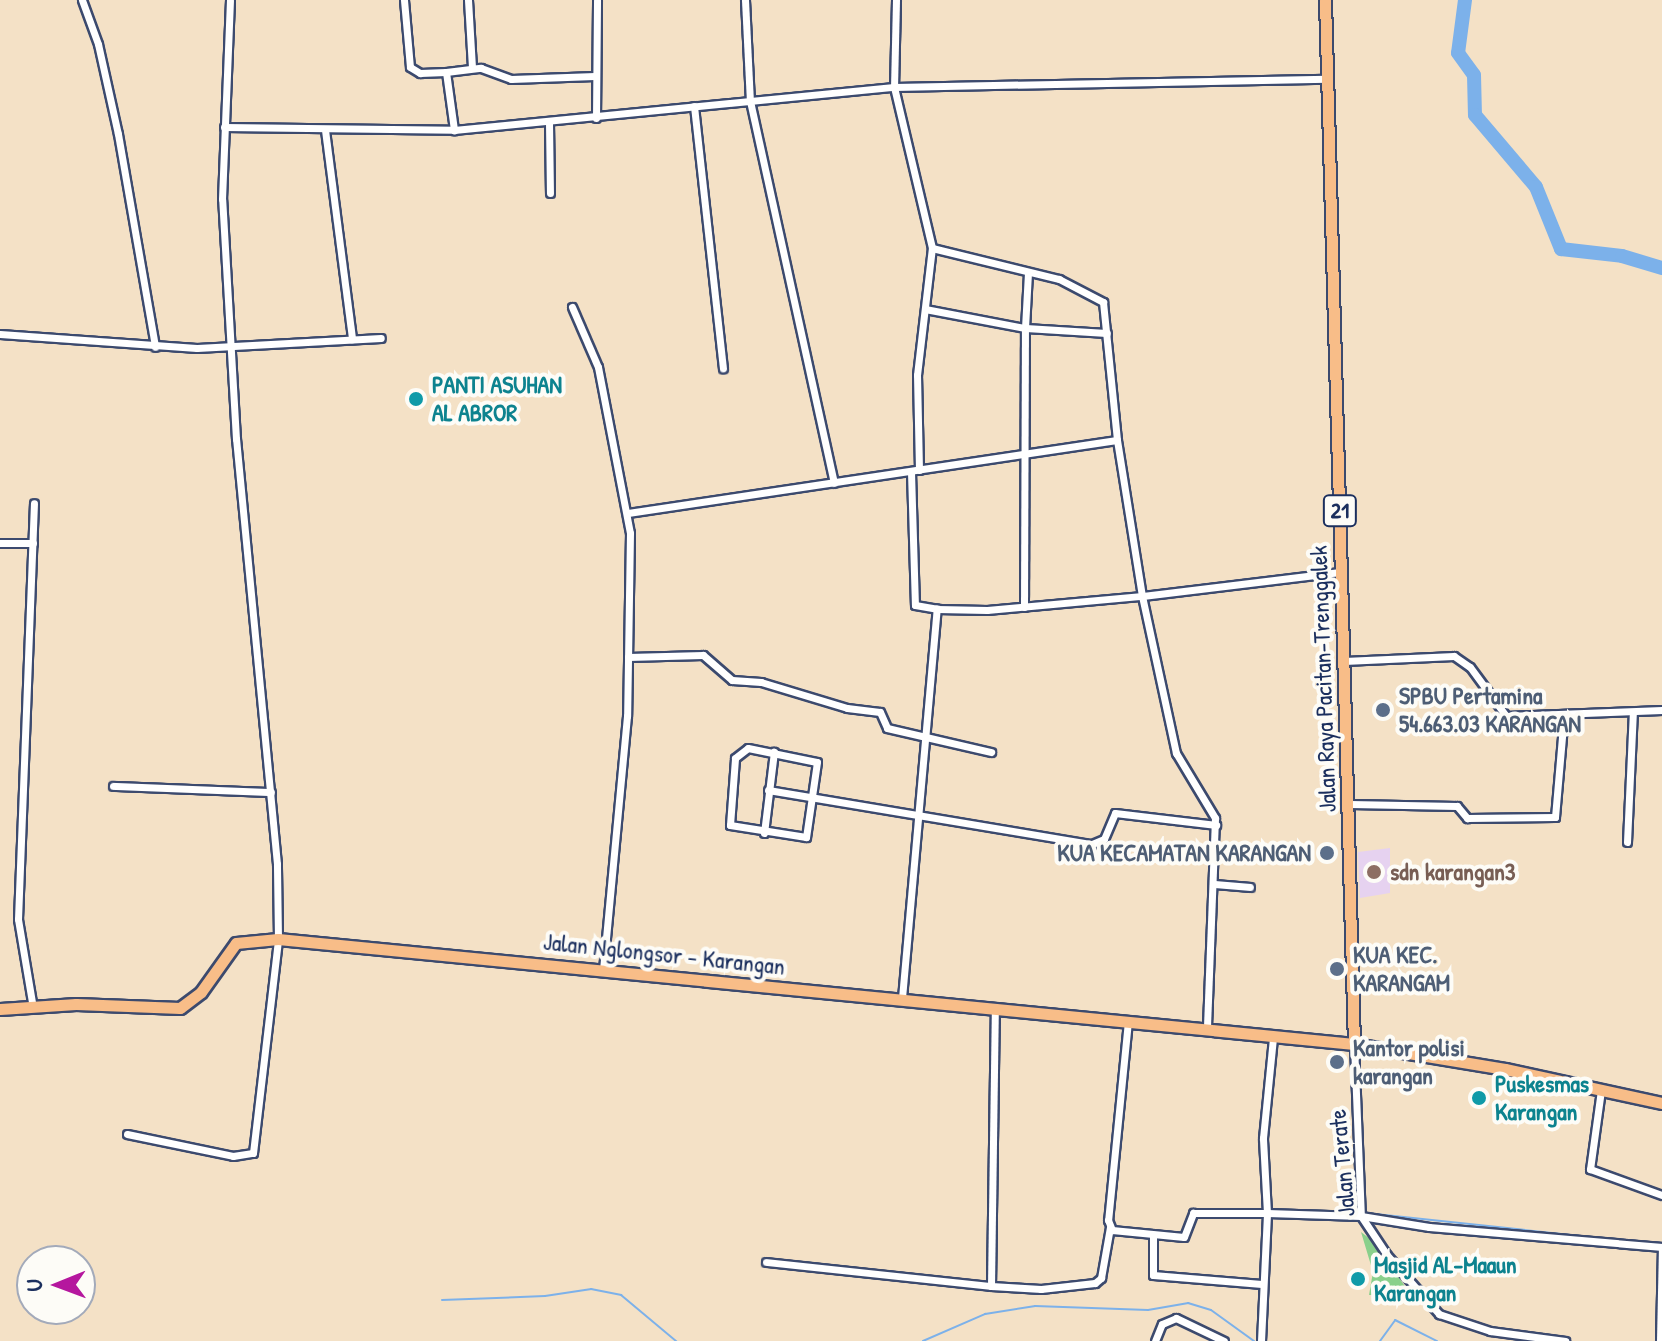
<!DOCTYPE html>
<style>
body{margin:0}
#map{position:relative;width:1662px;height:1341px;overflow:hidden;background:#f4e1c6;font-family:"Patrick Hand",sans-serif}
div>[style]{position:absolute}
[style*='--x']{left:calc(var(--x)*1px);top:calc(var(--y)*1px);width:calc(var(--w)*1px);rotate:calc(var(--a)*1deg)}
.built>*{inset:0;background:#e6d2f0}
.green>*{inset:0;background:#8ad08b}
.stream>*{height:2px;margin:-1px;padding:0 1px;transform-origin:1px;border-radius:1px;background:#7cb1ea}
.river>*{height:14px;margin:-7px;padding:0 7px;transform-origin:7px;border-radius:7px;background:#7cb1ea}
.roads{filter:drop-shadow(2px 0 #3c4a6e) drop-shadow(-2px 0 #3c4a6e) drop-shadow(0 2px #3c4a6e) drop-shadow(0 -2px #3c4a6e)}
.minor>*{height:7px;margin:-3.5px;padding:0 3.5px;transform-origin:3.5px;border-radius:3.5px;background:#fff}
.trunk>*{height:11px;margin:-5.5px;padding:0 5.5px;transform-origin:5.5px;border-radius:5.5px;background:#f8bd88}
.dots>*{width:22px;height:22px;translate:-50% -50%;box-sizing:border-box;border:4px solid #fdfcf7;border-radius:50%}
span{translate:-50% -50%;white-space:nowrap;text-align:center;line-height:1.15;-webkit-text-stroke:8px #fdfcf7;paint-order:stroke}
.shield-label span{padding:2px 6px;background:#fdfcf7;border:2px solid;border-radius:6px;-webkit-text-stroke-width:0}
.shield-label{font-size:22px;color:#1b2f5e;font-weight:700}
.culture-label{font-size:24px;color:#0d838f;font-weight:700}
.left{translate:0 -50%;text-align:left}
.street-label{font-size:24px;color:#1b2f5e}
.service-label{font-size:24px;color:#4e5e75;font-weight:700}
.right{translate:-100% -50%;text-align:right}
.education-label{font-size:24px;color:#785e54;font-weight:700}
.north{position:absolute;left:16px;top:1245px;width:80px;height:80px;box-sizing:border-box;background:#fdfcf7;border:2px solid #a3aaba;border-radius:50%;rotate:269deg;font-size:22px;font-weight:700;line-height:32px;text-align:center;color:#1b2f5e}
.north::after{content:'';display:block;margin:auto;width:28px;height:36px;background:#b5179e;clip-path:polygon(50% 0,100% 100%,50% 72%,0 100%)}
</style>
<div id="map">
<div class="built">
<div style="clip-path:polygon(1390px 848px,1390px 893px,1360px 898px,1358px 852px)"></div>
</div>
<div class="green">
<div style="clip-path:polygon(1361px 1232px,1374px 1242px,1411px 1295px,1369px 1295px,1373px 1272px)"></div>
</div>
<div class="stream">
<div style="--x:1366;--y:1213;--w:246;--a:6.1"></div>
<div style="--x:442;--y:1300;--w:103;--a:-2.2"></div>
<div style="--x:545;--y:1296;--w:47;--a:-8.7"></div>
<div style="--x:591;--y:1289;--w:31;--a:11"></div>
<div style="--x:621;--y:1295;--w:72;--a:39.9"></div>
<div style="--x:923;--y:1341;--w:68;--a:-23.5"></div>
<div style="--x:985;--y:1314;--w:51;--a:-9.1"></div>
<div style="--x:1035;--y:1306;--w:113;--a:2"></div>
<div style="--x:1148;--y:1310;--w:41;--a:-9.9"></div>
<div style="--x:1188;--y:1303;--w:24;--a:17"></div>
<div style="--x:1211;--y:1310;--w:53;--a:35.8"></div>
<div style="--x:1380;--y:1341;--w:26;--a:-54"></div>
<div style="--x:1395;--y:1320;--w:47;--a:26.6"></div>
</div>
<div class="river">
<div style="--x:1465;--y:0;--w:53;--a:97.5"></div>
<div style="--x:1458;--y:53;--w:27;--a:54"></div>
<div style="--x:1474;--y:75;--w:40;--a:88.6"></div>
<div style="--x:1475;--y:115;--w:94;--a:49.7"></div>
<div style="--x:1536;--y:187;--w:67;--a:68"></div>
<div style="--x:1561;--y:249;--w:61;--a:6.5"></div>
<div style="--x:1622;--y:256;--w:42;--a:16.7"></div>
</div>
<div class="roads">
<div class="minor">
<div style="--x:82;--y:0;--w:47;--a:70"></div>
<div style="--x:98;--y:44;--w:92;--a:77.5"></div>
<div style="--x:118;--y:134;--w:216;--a:80.1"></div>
<div style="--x:404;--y:0;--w:67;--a:84.9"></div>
<div style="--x:410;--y:67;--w:12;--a:31"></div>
<div style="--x:420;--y:73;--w:26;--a:-2"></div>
<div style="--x:446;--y:72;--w:59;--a:82.1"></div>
<div style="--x:468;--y:0;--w:67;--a:86.6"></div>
<div style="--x:745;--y:0;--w:101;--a:87.2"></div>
<div style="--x:750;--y:101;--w:391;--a:77.6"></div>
<div style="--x:896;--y:0;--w:87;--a:91.3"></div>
<div style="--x:894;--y:87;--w:433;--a:-1.1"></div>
<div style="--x:446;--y:72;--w:35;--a:-7"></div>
<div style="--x:481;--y:68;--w:32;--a:20"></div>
<div style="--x:511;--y:79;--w:84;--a:-2"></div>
<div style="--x:694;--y:106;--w:264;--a:83.7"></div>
<div style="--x:596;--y:118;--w:118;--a:-89.5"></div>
<div style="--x:549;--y:123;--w:70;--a:89.2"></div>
<div style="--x:224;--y:127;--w:230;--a:0.7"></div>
<div style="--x:454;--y:130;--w:442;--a:-5.6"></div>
<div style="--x:894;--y:87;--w:165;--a:76.7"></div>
<div style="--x:932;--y:248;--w:131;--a:13.7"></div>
<div style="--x:1059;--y:279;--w:50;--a:27.6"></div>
<div style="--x:1103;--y:302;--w:139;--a:84.2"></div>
<div style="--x:1117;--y:440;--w:158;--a:80.9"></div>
<div style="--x:1142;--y:596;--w:200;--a:-6.9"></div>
<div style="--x:325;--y:130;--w:211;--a:82.6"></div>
<div style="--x:572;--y:307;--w:65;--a:66.6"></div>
<div style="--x:598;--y:367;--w:169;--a:79.1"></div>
<div style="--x:630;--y:533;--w:183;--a:90.9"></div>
<div style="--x:627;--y:716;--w:254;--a:95.4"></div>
<div style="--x:925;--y:309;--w:102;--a:10.8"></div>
<div style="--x:1025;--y:328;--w:56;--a:-86.9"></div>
<div style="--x:0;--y:334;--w:197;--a:4.1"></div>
<div style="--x:197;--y:348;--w:184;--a:-3.1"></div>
<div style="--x:919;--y:470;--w:95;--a:-91.2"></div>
<div style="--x:917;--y:375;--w:128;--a:-83.3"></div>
<div style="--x:911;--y:472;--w:133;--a:88.3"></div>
<div style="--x:915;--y:605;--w:22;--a:10"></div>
<div style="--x:628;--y:513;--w:494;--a:-8.5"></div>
<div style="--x:0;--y:543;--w:33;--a:0"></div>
<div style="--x:1024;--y:607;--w:279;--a:-89.8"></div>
<div style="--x:1025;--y:328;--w:82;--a:3.5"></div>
<div style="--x:628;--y:657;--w:75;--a:-1.5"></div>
<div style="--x:703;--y:655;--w:38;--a:41"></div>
<div style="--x:732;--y:680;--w:29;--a:4"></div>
<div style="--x:761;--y:682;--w:90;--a:16.8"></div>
<div style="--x:847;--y:708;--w:33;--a:7"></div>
<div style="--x:880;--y:712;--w:17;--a:66"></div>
<div style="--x:887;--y:728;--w:107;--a:13"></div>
<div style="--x:1344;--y:661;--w:110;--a:-2.6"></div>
<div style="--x:1454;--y:656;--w:19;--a:35"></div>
<div style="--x:1470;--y:667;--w:61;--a:53.7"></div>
<div style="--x:1506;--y:716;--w:156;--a:-2.2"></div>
<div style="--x:748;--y:748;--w:70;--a:11.5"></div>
<div style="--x:817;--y:762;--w:76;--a:98.3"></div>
<div style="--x:806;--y:837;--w:77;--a:-171"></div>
<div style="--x:730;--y:825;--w:67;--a:-85.7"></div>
<div style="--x:735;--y:758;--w:16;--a:-38"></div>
<div style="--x:113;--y:786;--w:158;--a:2.2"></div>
<div style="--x:768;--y:790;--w:328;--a:9.5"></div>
<div style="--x:1092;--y:844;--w:13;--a:-23"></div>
<div style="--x:1104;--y:839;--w:28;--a:-67"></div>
<div style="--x:1115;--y:813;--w:102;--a:6.8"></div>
<div style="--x:1350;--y:804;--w:107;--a:1.1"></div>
<div style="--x:1457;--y:806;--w:16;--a:50"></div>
<div style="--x:1467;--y:818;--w:88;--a:-0.7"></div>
<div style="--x:1555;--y:817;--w:102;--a:-85"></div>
<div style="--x:764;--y:833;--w:82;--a:-83"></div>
<div style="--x:1627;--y:842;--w:130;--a:-87.4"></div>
<div style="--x:1215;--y:884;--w:35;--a:5"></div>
<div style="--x:902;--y:998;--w:391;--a:-84.9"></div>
<div style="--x:937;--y:609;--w:50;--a:1.1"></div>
<div style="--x:987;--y:610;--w:156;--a:-5.2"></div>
<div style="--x:1142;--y:596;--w:161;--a:77.8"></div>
<div style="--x:1176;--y:753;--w:76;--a:59"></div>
<div style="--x:1215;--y:818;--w:211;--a:92.2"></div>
<div style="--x:33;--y:1008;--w:90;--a:-99.6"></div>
<div style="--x:18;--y:919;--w:416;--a:-87.8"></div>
<div style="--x:1128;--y:1021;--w:200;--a:95.7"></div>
<div style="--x:1108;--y:1220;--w:11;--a:68"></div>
<div style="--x:1112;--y:1230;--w:72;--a:5.6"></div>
<div style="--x:1184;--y:1237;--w:26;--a:-69"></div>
<div style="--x:1193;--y:1213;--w:74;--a:0"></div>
<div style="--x:1267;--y:1213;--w:94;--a:1.8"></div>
<div style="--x:1361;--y:1216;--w:69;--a:9.2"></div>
<div style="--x:1429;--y:1227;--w:234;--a:4.9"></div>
<div style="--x:1354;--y:1044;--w:172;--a:87.7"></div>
<div style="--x:1361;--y:1216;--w:47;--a:56.3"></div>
<div style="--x:1387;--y:1255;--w:79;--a:48.6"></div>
<div style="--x:1439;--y:1314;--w:54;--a:18.4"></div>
<div style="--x:1490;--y:1331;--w:76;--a:7.6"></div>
<div style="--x:1601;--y:1090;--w:80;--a:97.9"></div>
<div style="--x:1590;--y:1169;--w:77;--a:19.9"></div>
<div style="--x:127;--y:1134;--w:108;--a:11.7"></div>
<div style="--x:233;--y:1156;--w:20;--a:-9"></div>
<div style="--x:253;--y:1153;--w:215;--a:-83.3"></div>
<div style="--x:278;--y:939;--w:75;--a:-90.8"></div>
<div style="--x:277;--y:864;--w:427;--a:-95.5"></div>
<div style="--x:236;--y:439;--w:240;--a:-93.3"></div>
<div style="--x:222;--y:199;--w:199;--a:-87.7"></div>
<div style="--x:1153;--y:1235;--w:40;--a:90"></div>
<div style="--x:1153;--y:1275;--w:109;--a:4.7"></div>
<div style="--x:766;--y:1262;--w:226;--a:6.1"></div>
<div style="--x:991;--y:1286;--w:279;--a:-89.2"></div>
<div style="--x:991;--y:1286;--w:50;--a:3.4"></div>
<div style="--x:1041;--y:1289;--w:54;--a:-6.3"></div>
<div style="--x:1095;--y:1283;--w:8;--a:-40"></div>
<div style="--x:1101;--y:1278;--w:52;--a:-80"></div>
<div style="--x:1155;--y:1341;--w:18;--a:-68"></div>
<div style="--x:1162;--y:1324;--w:15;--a:-23"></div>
<div style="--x:1176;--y:1318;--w:53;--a:25.6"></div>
<div style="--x:1261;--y:1341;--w:128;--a:-87.3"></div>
<div style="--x:1267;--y:1213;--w:75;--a:-93.1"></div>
<div style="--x:1263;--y:1138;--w:100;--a:-84.3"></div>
<div style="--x:1660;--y:1341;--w:94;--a:-88.8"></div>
</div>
<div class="trunk">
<div style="--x:1325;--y:0;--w:1044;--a:88.41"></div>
<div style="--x:0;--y:1009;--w:76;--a:-3.8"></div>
<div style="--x:76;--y:1004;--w:104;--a:2.2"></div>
<div style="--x:180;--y:1008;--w:26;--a:-37"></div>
<div style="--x:201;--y:992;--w:60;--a:-54.5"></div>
<div style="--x:236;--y:943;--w:42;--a:-5.4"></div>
<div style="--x:278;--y:939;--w:1081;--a:5.57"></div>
<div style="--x:1354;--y:1044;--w:153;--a:9.4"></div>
<div style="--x:1505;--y:1069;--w:161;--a:12.2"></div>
</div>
</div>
<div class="dots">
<div style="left:416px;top:399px;background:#0f9aa8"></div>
<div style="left:1383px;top:710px;background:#5c6f8a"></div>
<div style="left:1327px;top:853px;background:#5c6f8a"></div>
<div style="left:1374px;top:872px;background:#8d6e63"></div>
<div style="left:1337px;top:969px;background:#5c6f8a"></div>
<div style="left:1337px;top:1062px;background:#5c6f8a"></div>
<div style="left:1479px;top:1098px;background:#0f9aa8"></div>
<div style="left:1358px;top:1279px;background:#0f9aa8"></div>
</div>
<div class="shield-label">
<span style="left:1340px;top:511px">21</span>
</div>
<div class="culture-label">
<span class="left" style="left:432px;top:399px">PANTI ASUHAN<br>AL ABROR</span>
<span class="left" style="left:1495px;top:1098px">Puskesmas<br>Karangan</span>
<span class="left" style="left:1374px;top:1279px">Masjid AL-Maaun<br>Karangan</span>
</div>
<div class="street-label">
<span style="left:1323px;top:679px;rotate:-92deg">Jalan Raya Pacitan-Trenggalek</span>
<span style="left:664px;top:954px;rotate:6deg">Jalan Nglongsor - Karangan</span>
<span style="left:1342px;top:1163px;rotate:-95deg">Jalan Terate</span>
</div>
<div class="service-label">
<span class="left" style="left:1399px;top:710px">SPBU Pertamina<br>54.663.03 KARANGAN</span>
<span class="right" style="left:1311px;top:853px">KUA KECAMATAN KARANGAN</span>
<span class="left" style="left:1353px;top:969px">KUA KEC.<br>KARANGAM</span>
<span class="left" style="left:1353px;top:1062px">Kantor polisi<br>karangan</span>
</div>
<div class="education-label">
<span class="left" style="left:1390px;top:872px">sdn karangan3</span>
</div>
<div class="north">U</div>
</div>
